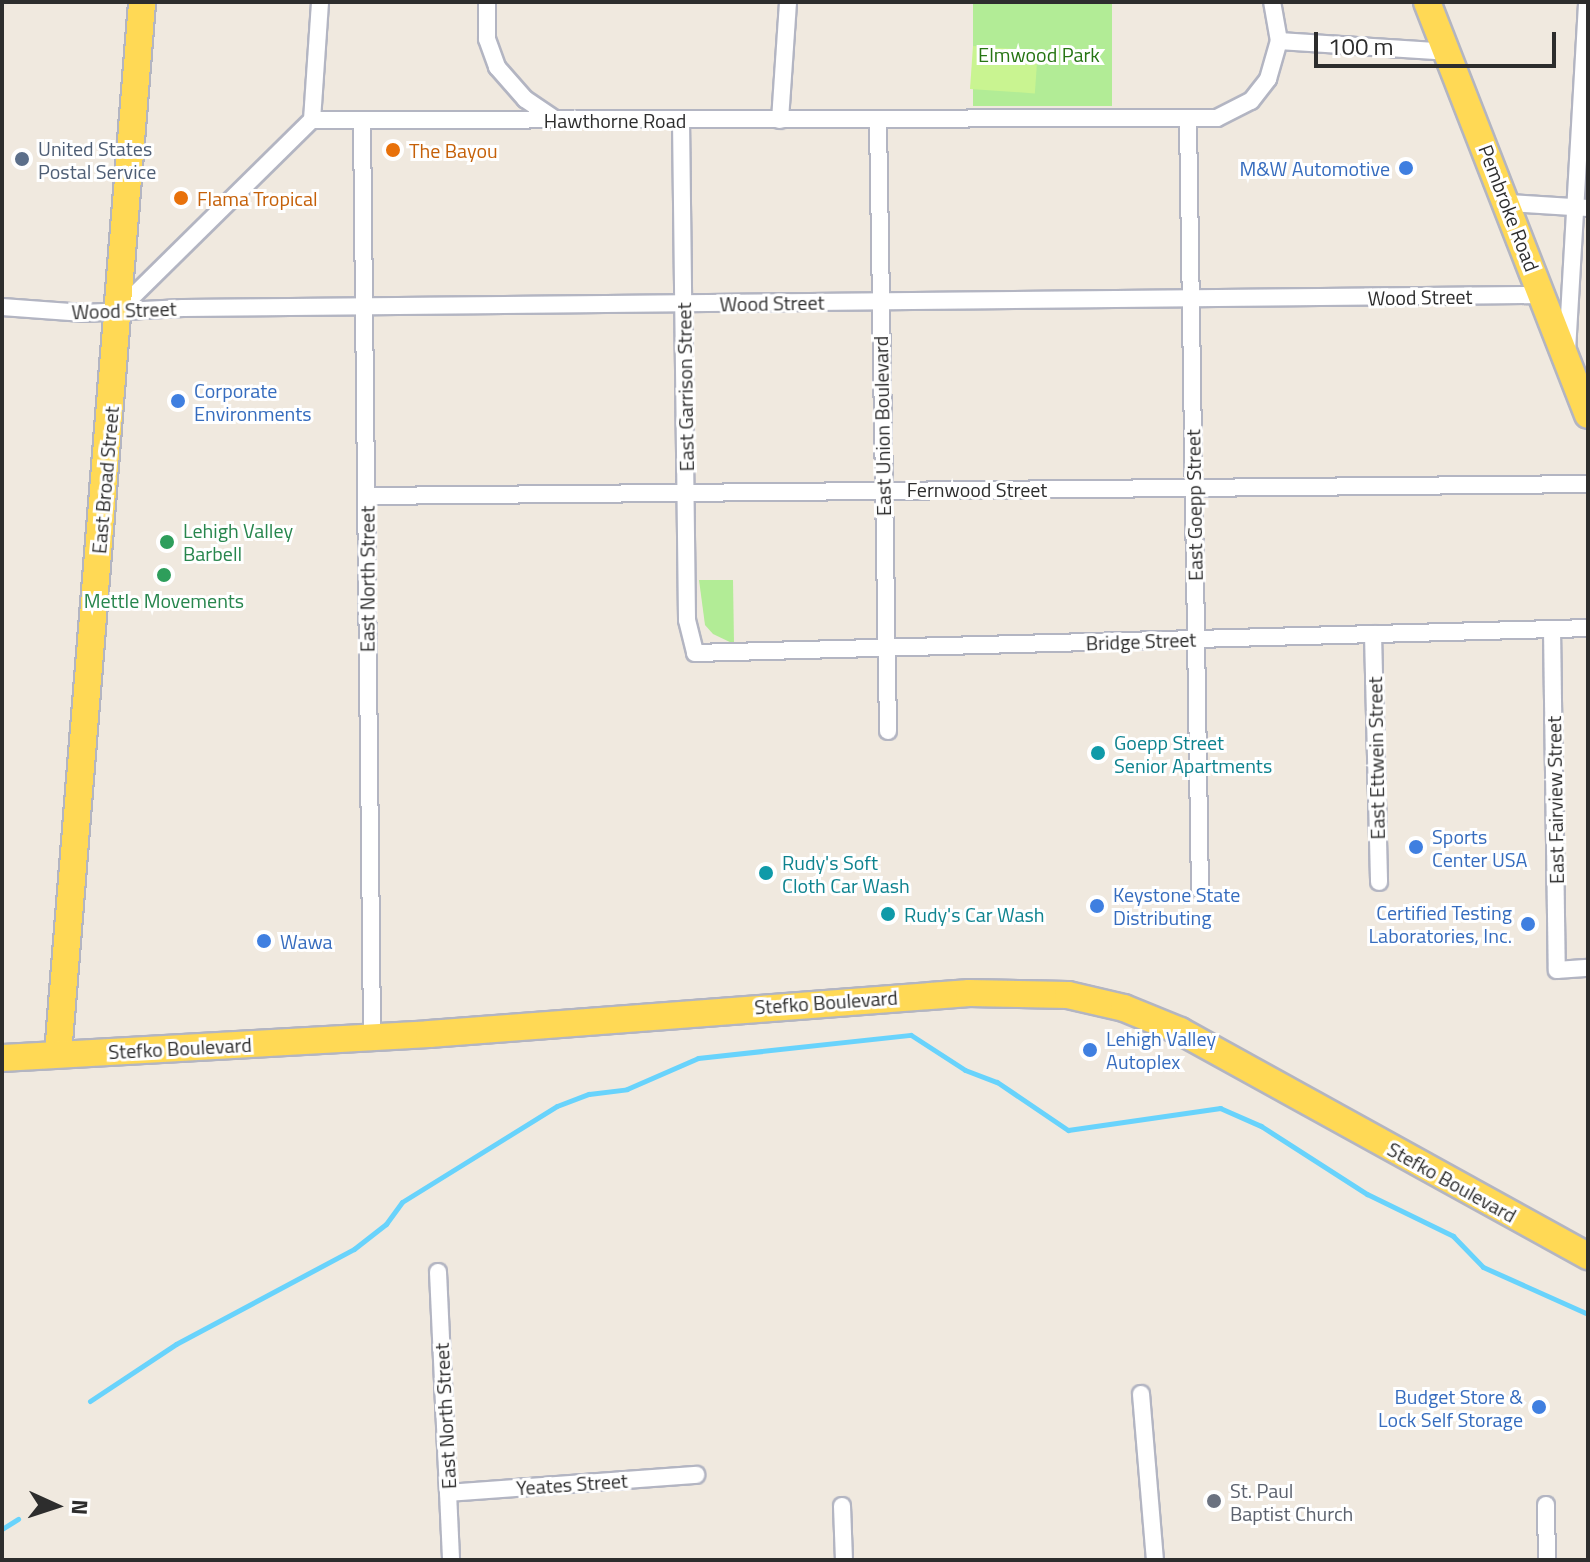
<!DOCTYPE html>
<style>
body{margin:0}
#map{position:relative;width:1590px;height:1562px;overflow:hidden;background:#f0e9df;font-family:"Titillium Web",sans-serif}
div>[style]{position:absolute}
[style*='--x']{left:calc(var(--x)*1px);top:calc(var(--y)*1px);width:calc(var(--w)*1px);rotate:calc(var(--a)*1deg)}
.green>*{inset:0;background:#b2ec96;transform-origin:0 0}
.pitch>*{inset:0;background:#c9f491;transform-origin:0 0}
.stream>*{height:5px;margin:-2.5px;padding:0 2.5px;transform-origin:2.5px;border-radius:2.5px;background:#68d3fc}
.roads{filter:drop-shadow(2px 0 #b3b5c2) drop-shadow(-2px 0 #b3b5c2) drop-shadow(0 2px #b3b5c2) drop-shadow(0 -2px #b3b5c2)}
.street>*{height:16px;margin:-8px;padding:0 8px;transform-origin:8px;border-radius:8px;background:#fff}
.primary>*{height:26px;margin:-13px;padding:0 13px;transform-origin:13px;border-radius:13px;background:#ffd955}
.dots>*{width:22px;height:22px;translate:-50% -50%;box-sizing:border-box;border:4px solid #fff;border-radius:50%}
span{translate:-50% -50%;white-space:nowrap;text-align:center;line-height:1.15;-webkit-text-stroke:6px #fff;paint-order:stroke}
.park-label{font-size:20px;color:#267513}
.street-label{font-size:20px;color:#2d2d2d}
.service-label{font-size:20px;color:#4e5e75}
.left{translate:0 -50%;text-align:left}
.food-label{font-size:20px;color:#c56008}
.shop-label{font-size:20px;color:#366cbe}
.right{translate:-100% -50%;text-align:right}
.leisure-label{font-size:20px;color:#27864d}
.culture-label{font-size:20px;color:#0d838f}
.worship-label{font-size:20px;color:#5b616d}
.frame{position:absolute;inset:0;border:4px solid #2d2d2d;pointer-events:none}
.north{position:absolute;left:16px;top:1466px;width:80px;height:80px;-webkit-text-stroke:6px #fff;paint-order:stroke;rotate:93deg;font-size:22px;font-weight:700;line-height:32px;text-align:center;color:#2d2d2d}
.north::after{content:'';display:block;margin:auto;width:28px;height:36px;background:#2d2d2d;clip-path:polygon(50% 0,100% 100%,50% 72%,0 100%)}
.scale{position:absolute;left:1314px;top:32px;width:242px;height:36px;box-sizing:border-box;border:4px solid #2d2d2d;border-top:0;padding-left:10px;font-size:24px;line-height:28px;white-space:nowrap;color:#2d2d2d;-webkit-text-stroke:6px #fff;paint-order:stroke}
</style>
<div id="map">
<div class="green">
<div style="left:973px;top:2px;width:139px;height:104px"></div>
<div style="clip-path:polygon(699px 580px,733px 580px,734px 644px,713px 634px,705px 625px)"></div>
</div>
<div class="pitch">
<div style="left:973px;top:46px;width:65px;height:43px;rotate:4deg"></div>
</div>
<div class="stream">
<div style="--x:90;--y:1401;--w:103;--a:-33.5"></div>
<div style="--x:176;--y:1344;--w:202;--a:-28.1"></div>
<div style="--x:354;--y:1249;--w:41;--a:-38"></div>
<div style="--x:386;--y:1224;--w:27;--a:-54"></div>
<div style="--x:402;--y:1202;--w:182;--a:-31.8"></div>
<div style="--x:557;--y:1106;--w:34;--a:-21"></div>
<div style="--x:589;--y:1094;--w:38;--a:-7"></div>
<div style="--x:627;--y:1089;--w:77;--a:-23.6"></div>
<div style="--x:698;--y:1058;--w:214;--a:-6.2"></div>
<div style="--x:911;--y:1035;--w:64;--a:32.9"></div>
<div style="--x:965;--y:1070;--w:34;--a:21"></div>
<div style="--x:997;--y:1082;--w:86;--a:34.1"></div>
<div style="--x:1068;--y:1130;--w:154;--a:-8.2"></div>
<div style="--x:1220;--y:1108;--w:45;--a:23.7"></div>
<div style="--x:1261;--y:1126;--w:126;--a:32.7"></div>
<div style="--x:1367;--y:1194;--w:96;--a:26"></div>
<div style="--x:1453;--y:1236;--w:43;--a:45.9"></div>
<div style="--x:1483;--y:1267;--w:115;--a:24.1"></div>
<div style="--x:2;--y:1529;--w:19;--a:-32"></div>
</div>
<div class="roads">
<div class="street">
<div style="--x:487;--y:2;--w:37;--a:90"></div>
<div style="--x:487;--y:39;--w:30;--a:70"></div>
<div style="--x:497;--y:67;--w:43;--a:48.8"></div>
<div style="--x:525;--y:99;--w:37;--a:34"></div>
<div style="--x:1279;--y:41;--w:168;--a:3.7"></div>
<div style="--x:312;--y:120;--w:118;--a:-86.1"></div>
<div style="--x:681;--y:120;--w:500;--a:89.31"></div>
<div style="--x:687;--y:620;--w:34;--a:76"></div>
<div style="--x:695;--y:653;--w:893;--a:-1.6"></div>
<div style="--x:780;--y:120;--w:118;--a:-86.1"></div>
<div style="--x:1188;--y:120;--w:770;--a:89.11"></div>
<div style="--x:878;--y:121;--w:610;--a:89.06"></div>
<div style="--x:362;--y:122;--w:915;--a:89.37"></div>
<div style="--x:1509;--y:203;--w:79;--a:3.6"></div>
<div style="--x:2;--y:307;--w:82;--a:4.2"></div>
<div style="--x:84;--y:313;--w:99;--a:-2.9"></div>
<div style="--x:183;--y:308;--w:1359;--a:-0.55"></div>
<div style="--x:119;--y:310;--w:271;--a:-44.6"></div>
<div style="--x:312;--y:120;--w:905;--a:-0.13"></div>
<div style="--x:1217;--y:118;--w:38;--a:-27"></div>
<div style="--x:1251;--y:101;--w:28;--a:-52"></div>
<div style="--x:1268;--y:79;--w:40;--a:-74"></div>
<div style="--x:1279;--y:41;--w:40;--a:-100"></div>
<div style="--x:1567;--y:351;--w:350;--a:-86.7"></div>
<div style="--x:366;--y:496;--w:1222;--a:-0.56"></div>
<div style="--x:1552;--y:629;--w:341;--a:89.2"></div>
<div style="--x:1557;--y:970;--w:31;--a:-4"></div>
<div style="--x:1373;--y:634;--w:248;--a:88.6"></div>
<div style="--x:438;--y:1272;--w:288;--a:87.4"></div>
<div style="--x:1141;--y:1394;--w:167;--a:85.2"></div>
<div style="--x:448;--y:1493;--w:249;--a:-4.2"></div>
<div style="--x:1546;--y:1505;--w:55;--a:89"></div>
<div style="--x:842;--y:1506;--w:54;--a:87.9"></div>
</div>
<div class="primary">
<div style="--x:1427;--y:2;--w:443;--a:68.7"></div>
<div style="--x:58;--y:1054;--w:1055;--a:-85.43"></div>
<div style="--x:2;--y:1058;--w:428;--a:-3.2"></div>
<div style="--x:429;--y:1034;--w:542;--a:-4.34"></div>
<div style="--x:969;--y:993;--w:99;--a:1.2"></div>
<div style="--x:1068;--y:995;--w:57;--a:13.1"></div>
<div style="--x:1124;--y:1008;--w:61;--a:22.3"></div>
<div style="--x:1180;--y:1031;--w:466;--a:28.9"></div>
</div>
</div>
<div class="dots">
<div style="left:393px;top:150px;background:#e8710a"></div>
<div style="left:22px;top:159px;background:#5c6f8a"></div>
<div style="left:1406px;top:168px;background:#3f7fe0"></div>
<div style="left:181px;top:198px;background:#e8710a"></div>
<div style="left:178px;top:401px;background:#3f7fe0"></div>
<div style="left:167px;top:542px;background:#2e9e5b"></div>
<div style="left:164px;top:575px;background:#2e9e5b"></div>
<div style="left:1098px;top:753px;background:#0f9aa8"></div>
<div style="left:1416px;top:847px;background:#3f7fe0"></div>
<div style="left:766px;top:873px;background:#0f9aa8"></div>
<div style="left:1097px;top:906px;background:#3f7fe0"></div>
<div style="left:888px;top:914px;background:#0f9aa8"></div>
<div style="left:1528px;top:924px;background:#3f7fe0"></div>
<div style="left:264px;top:941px;background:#3f7fe0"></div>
<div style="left:1090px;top:1050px;background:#3f7fe0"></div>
<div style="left:1539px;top:1407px;background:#3f7fe0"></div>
<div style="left:1214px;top:1501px;background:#6b7280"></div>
</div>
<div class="park-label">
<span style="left:1039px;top:54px">Elmwood Park</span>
</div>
<div class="street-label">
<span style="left:615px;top:120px">Hawthorne Road</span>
<span style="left:1509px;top:208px;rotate:69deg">Pembroke Road</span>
<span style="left:1420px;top:297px;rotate:-1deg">Wood Street</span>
<span style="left:772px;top:303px;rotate:-1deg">Wood Street</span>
<span style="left:124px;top:310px;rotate:-2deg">Wood Street</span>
<span style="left:685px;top:387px;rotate:-91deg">East Garrison Street</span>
<span style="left:882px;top:426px;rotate:-91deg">East Union Boulevard</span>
<span style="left:105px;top:480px;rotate:-85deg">East Broad Street</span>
<span style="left:977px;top:489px">Fernwood Street</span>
<span style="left:1194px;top:505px;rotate:-91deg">East Goepp Street</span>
<span style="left:367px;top:579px;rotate:-90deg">East North Street</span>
<span style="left:1141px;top:641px;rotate:-2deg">Bridge Street</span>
<span style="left:1376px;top:758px;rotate:-91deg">East Ettwein Street</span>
<span style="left:1555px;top:800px;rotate:-91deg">East Fairview Street</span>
<span style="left:826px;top:1002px;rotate:-4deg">Stefko Boulevard</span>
<span style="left:180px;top:1048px;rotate:-3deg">Stefko Boulevard</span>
<span style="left:1452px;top:1182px;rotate:29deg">Stefko Boulevard</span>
<span style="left:445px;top:1416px;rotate:-93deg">East North Street</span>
<span style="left:572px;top:1484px;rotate:-4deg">Yeates Street</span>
</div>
<div class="service-label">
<span class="left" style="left:38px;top:160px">United States<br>Postal Service</span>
</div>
<div class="food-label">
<span class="left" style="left:409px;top:150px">The Bayou</span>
<span class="left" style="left:197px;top:198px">Flama Tropical</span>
</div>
<div class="shop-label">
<span class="right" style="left:1390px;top:168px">M&amp;W Automotive</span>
<span class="left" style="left:194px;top:402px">Corporate<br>Environments</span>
<span class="left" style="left:1432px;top:848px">Sports<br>Center USA</span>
<span class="left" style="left:1113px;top:906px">Keystone State<br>Distributing</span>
<span class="right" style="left:1512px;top:924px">Certified Testing<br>Laboratories, Inc.</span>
<span class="left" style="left:280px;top:941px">Wawa</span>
<span class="left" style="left:1106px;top:1050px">Lehigh Valley<br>Autoplex</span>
<span class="right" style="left:1523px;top:1408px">Budget Store &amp;<br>Lock Self Storage</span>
</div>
<div class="leisure-label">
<span class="left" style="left:183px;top:542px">Lehigh Valley<br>Barbell</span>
<span style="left:164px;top:600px">Mettle Movements</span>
</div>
<div class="culture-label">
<span class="left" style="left:1114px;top:754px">Goepp Street<br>Senior Apartments</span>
<span class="left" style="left:782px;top:874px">Rudy's Soft<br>Cloth Car Wash</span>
<span class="left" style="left:904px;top:914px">Rudy's Car Wash</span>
</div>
<div class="worship-label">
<span class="left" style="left:1230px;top:1502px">St. Paul<br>Baptist Church</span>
</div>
<div class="frame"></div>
<div class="north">N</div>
<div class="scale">100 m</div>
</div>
